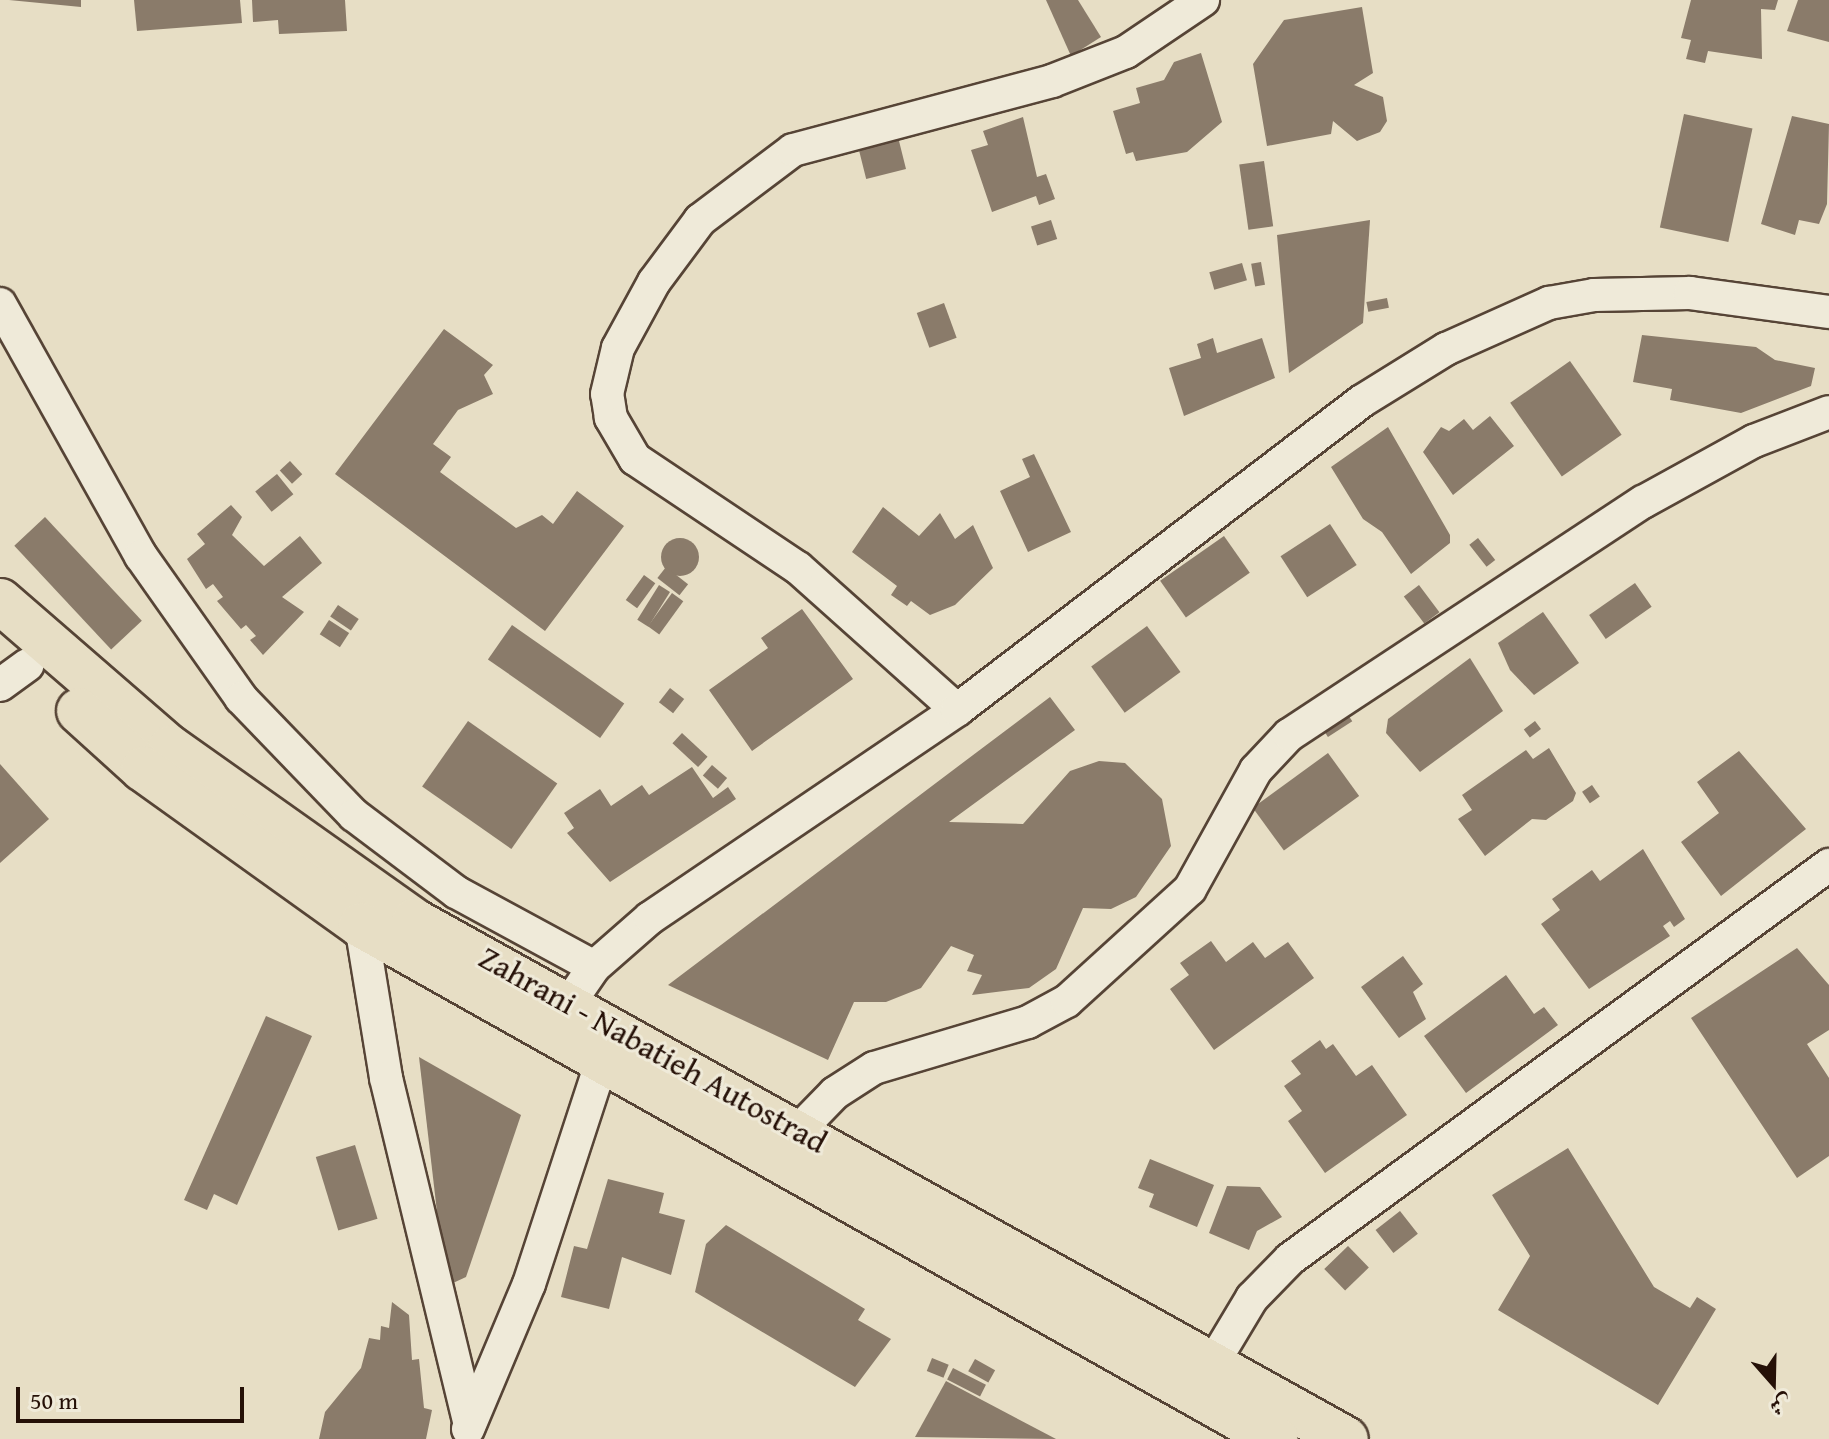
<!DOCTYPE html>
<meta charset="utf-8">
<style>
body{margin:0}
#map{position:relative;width:1829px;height:1439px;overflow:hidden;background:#e7dec5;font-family:"Gentium Book Plus",Amiri,serif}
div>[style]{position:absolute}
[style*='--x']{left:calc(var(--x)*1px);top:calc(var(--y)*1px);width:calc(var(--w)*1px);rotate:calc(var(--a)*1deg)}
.building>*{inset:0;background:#8a7b6a;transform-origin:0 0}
.round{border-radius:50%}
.roads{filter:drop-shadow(2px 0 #564436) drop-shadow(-2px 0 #564436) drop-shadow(0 2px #564436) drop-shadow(0 -2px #564436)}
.minor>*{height:32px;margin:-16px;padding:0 16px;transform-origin:16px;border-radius:16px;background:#efead9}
.highway>*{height:44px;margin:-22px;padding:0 22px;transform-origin:22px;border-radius:22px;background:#e7dec5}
span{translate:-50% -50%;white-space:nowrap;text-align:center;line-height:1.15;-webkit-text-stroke:6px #efead9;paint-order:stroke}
.street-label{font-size:32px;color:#251007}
.north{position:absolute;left:1733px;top:1343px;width:80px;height:80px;-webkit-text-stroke:6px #efead9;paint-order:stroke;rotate:160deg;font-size:22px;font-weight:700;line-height:32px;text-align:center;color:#251007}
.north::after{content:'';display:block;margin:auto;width:28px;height:36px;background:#251007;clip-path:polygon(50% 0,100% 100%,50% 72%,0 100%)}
.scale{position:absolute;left:16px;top:1387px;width:228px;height:36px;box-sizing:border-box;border:4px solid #251007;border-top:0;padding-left:10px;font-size:24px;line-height:28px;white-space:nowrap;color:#251007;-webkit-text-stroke:6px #efead9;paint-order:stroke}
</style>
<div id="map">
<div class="building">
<div style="clip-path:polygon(9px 0,81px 0,81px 7px)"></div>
<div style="clip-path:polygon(134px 0,240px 0,242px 23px,137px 31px)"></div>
<div style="clip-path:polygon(252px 0,345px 0,347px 31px,279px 34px,278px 20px,253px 22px)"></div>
<div style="clip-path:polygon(1046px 0,1078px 0,1101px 37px,1071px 56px)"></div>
<div style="clip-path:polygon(1691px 0,1778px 0,1775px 10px,1761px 9px,1762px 59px,1708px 51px,1705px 63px,1686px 59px,1691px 40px,1681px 38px)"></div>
<div style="clip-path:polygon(1798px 0,1829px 0,1829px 42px,1787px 31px)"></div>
<div style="clip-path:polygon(1362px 7px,1373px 73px,1354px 85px,1383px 97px,1387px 121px,1380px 132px,1357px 141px,1333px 121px,1331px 134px,1267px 146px,1253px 64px,1284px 20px)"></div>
<div style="clip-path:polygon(1201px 53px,1222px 122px,1187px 152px,1136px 161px,1133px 152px,1126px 154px,1113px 111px,1140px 103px,1136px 88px,1164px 80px,1174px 62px)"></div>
<div style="left:1684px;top:114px;width:70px;height:116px;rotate:12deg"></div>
<div style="clip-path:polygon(1792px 116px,1829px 124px,1827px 204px,1819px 224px,1799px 220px,1795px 235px,1761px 224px)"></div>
<div style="clip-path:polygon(1023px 117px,1037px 177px,1046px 174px,1055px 199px,1039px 205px,1036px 196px,992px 212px,971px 150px,988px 145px,983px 131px)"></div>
<div style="left:898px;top:137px;width:33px;height:41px;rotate:76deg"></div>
<div style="left:1264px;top:161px;width:66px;height:25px;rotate:82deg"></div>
<div style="left:1051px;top:220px;width:20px;height:21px;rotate:72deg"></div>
<div style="clip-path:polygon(1370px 220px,1363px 323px,1289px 373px,1277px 235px)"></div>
<div style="left:1261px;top:262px;width:23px;height:10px;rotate:80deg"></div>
<div style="left:1242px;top:263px;width:18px;height:34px;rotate:74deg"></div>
<div style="left:1387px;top:298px;width:10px;height:21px;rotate:79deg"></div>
<div style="left:944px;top:303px;width:37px;height:29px;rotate:70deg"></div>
<div style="clip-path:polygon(444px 329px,493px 365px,484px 375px,493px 394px,458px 410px,433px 444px,451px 457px,440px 472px,516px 528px,542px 515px,553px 524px,577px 491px,624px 526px,545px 631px,335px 474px)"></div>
<div style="clip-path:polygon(1642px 335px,1756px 347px,1775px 360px,1815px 368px,1811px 386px,1741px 413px,1670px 400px,1672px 389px,1633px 382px)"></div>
<div style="clip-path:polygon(1213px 338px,1217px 353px,1262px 338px,1275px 378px,1184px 416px,1169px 368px,1201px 358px,1197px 344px)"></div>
<div style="left:1570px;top:361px;width:90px;height:73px;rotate:55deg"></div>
<div style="clip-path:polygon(1490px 416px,1514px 446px,1453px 495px,1423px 452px,1441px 427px,1449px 431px,1464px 419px,1473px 430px)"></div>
<div style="clip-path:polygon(1388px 427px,1450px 535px,1450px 543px,1411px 574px,1382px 532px,1363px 519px,1331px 467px)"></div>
<div style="clip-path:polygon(1034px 454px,1071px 532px,1028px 552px,1000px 491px,1030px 477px,1022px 459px)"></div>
<div style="left:290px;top:461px;width:18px;height:14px;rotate:47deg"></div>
<div style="left:277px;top:474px;width:26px;height:28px;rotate:51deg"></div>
<div style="clip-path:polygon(231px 505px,242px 517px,232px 535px,264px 566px,300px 536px,322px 563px,282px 597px,304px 612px,263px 655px,250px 640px,256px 636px,246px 625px,241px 629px,217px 601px,223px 597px,213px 584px,206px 589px,187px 559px,205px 544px,197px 534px)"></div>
<div style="clip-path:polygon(883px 507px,919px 536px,940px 513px,955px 539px,973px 525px,993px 568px,955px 605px,930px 615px,911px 601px,907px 606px,891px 595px,897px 586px,852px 552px)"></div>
<div style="left:45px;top:517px;width:142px;height:42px;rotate:47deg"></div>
<div style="left:1330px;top:524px;width:49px;height:59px;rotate:57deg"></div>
<div style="left:1224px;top:536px;width:45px;height:78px;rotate:55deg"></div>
<div class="round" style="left:661px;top:538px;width:38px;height:38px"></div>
<div style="left:1478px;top:538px;width:28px;height:11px;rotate:52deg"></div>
<div style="left:666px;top:567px;width:28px;height:14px;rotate:38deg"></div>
<div style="left:644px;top:575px;width:14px;height:31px;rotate:36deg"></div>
<div style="left:1635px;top:583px;width:29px;height:56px;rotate:55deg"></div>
<div style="left:659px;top:585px;width:13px;height:41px;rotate:32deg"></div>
<div style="left:1419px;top:585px;width:34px;height:19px;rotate:53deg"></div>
<div style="left:672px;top:593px;width:14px;height:41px;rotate:36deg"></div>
<div style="left:338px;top:605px;width:25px;height:14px;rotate:34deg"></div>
<div style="clip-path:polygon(802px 609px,853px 679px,752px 751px,709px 690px,768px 648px,761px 638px)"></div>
<div style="clip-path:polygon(1543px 612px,1579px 663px,1534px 695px,1510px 670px,1498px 643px)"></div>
<div style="left:329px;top:620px;width:24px;height:17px;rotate:33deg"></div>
<div style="left:512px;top:625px;width:137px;height:42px;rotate:35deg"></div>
<div style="left:1147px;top:626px;width:57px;height:69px;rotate:54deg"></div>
<div style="clip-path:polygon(1470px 658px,1503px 711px,1420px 772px,1386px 733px,1388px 719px)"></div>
<div style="left:670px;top:688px;width:18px;height:18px;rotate:38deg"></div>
<div style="clip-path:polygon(1050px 697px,1075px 730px,949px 822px,1023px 824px,1070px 771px,1099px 761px,1125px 763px,1162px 799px,1171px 846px,1136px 897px,1111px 909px,1083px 908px,1056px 969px,1029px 988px,972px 995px,982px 975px,967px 971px,974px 955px,951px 946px,921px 988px,886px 1002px,854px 1002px,828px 1060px,668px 985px)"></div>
<div style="left:1343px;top:707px;width:17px;height:29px;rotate:57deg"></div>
<div style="left:468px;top:721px;width:109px;height:80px;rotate:35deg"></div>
<div style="left:1535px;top:721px;width:10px;height:14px;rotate:53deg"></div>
<div style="left:682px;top:733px;width:35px;height:14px;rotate:43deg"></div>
<div style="clip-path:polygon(1549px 748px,1576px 793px,1573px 801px,1546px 820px,1532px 819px,1485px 856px,1458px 819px,1472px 810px,1462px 795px,1526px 750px,1533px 759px)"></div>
<div style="clip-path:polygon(1739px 751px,1806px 829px,1721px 896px,1681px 842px,1719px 813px,1697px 782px)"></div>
<div style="left:1328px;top:753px;width:53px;height:93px;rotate:54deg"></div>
<div style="clip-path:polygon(0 764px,49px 819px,0 863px)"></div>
<div style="left:712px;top:765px;width:20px;height:14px;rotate:41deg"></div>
<div style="clip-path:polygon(692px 767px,713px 798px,728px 787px,736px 799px,610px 882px,567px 833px,574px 828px,564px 813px,600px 789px,611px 806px,642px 785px,649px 795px)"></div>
<div style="left:1592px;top:785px;width:14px;height:12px;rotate:56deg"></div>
<div style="clip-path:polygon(1643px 849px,1685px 919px,1674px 927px,1670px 921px,1663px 926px,1670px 936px,1589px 989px,1541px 924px,1560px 910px,1552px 899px,1592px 870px,1600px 881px)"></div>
<div style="clip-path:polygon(1211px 941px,1226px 962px,1253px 942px,1265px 958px,1288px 942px,1314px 978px,1214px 1050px,1170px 989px,1189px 975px,1180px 963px)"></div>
<div style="clip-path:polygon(1797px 948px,1829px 985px,1829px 1030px,1807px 1044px,1829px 1078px,1829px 1156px,1797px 1178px,1691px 1018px)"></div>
<div style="clip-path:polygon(1403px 956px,1423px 984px,1413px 992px,1426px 1019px,1399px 1038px,1361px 987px)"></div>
<div style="clip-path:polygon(1506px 975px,1534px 1014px,1544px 1007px,1558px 1025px,1466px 1093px,1424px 1036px)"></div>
<div style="clip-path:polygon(266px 1016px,312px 1036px,237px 1205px,214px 1194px,207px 1210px,184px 1200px)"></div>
<div style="clip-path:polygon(1320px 1040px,1326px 1049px,1333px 1044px,1356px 1076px,1372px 1065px,1407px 1115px,1325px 1173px,1288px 1121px,1302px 1111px,1284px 1086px,1301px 1074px,1291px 1061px)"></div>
<div style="clip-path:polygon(419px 1057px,521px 1115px,466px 1277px,453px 1283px,444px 1272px)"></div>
<div style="left:355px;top:1145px;width:77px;height:41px;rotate:73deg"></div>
<div style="clip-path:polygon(1568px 1148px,1654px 1287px,1690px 1308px,1697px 1297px,1716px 1309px,1658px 1405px,1498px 1310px,1530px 1256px,1492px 1195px)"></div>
<div style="clip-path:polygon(1150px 1159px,1214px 1185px,1197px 1227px,1149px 1207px,1154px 1194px,1138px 1188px)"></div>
<div style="clip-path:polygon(608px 1179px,664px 1193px,659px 1213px,685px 1220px,671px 1275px,622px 1257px,609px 1309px,561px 1297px,574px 1246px,587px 1249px)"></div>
<div style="clip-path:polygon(1227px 1186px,1260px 1187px,1282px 1217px,1257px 1231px,1249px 1250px,1209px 1233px)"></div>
<div style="left:1400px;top:1211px;width:29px;height:31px;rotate:52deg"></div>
<div style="clip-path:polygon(726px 1225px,865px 1309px,858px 1320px,891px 1339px,855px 1387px,695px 1292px,706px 1244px)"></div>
<div style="left:1348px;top:1246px;width:30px;height:33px;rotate:46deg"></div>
<div style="clip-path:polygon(392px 1302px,409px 1315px,412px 1360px,419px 1359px,424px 1408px,432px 1410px,426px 1439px,319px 1439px,325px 1412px,361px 1368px,369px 1338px,380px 1340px,381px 1326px,389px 1328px)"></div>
<div style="left:932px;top:1358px;width:18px;height:14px;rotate:22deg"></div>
<div style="left:975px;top:1359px;width:23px;height:14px;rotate:29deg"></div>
<div style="left:953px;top:1368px;width:37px;height:13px;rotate:27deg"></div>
<div style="clip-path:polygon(946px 1381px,1056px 1439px,915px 1437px)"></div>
</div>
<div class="roads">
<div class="minor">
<div style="--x:0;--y:304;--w:289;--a:60.8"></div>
<div style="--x:141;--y:556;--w:174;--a:54.8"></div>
<div style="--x:241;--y:698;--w:163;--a:46"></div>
<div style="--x:354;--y:815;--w:128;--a:37"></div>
<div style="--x:456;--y:892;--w:157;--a:28.5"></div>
<div style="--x:0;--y:685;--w:34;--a:-36"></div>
<div style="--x:957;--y:710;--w:213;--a:-138.2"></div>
<div style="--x:798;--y:568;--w:196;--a:-146.2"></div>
<div style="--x:635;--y:459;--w:48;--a:-120.3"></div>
<div style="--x:611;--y:418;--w:24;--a:-99"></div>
<div style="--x:607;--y:394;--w:47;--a:-76.6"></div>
<div style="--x:618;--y:348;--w:75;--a:-61.4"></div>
<div style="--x:654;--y:282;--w:77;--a:-53.4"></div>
<div style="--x:700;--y:220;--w:116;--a:-37"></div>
<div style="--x:793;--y:150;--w:268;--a:-14.9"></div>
<div style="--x:1052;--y:81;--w:79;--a:-21.4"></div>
<div style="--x:1126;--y:52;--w:93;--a:-34"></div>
<div style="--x:361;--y:925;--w:155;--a:80.7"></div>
<div style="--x:386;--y:1078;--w:356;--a:76.4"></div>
<div style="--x:570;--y:1002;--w:42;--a:-55.6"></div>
<div style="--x:594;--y:967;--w:74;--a:-41.2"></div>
<div style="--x:650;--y:918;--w:371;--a:-34.1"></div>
<div style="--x:957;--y:710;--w:509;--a:-37.34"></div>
<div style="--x:1362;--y:401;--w:99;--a:-31.8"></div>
<div style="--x:1446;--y:349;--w:113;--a:-24.1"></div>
<div style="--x:1549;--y:303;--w:46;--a:-10.1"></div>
<div style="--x:1594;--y:295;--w:96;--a:-1.2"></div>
<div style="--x:1690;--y:293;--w:140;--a:7.8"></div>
<div style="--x:800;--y:1129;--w:50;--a:-45.8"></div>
<div style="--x:835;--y:1093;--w:46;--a:-32.7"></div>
<div style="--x:874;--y:1068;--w:161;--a:-16.6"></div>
<div style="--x:1028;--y:1022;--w:44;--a:-28.3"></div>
<div style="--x:1067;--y:1001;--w:166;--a:-42.3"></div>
<div style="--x:1190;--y:889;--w:136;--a:-61"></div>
<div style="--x:1256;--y:770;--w:48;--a:-46.7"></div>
<div style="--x:1289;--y:735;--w:424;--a:-33.4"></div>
<div style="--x:1643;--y:502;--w:127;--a:-28.8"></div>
<div style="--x:1754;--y:441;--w:80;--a:-21.1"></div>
<div style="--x:1213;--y:1363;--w:76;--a:-59"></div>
<div style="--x:1252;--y:1298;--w:54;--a:-45.7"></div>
<div style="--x:1290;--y:1259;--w:668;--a:-36.17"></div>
<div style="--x:468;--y:1429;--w:157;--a:-67.2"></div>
<div style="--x:529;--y:1284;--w:236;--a:-71.9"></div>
</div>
<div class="highway">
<div style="--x:0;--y:601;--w:225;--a:40.9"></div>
<div style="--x:170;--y:748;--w:299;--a:35.3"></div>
<div style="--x:414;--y:921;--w:1066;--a:29.07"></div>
<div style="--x:79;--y:711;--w:86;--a:42.2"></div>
<div style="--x:143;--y:769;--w:268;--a:35.6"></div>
<div style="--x:361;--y:925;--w:1049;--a:29.33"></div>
</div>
</div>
<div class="street-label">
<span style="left:653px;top:1050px;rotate:29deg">Zahrani - Nabatieh Autostrad</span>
</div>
<div class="north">ش</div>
<div class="scale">50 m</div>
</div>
